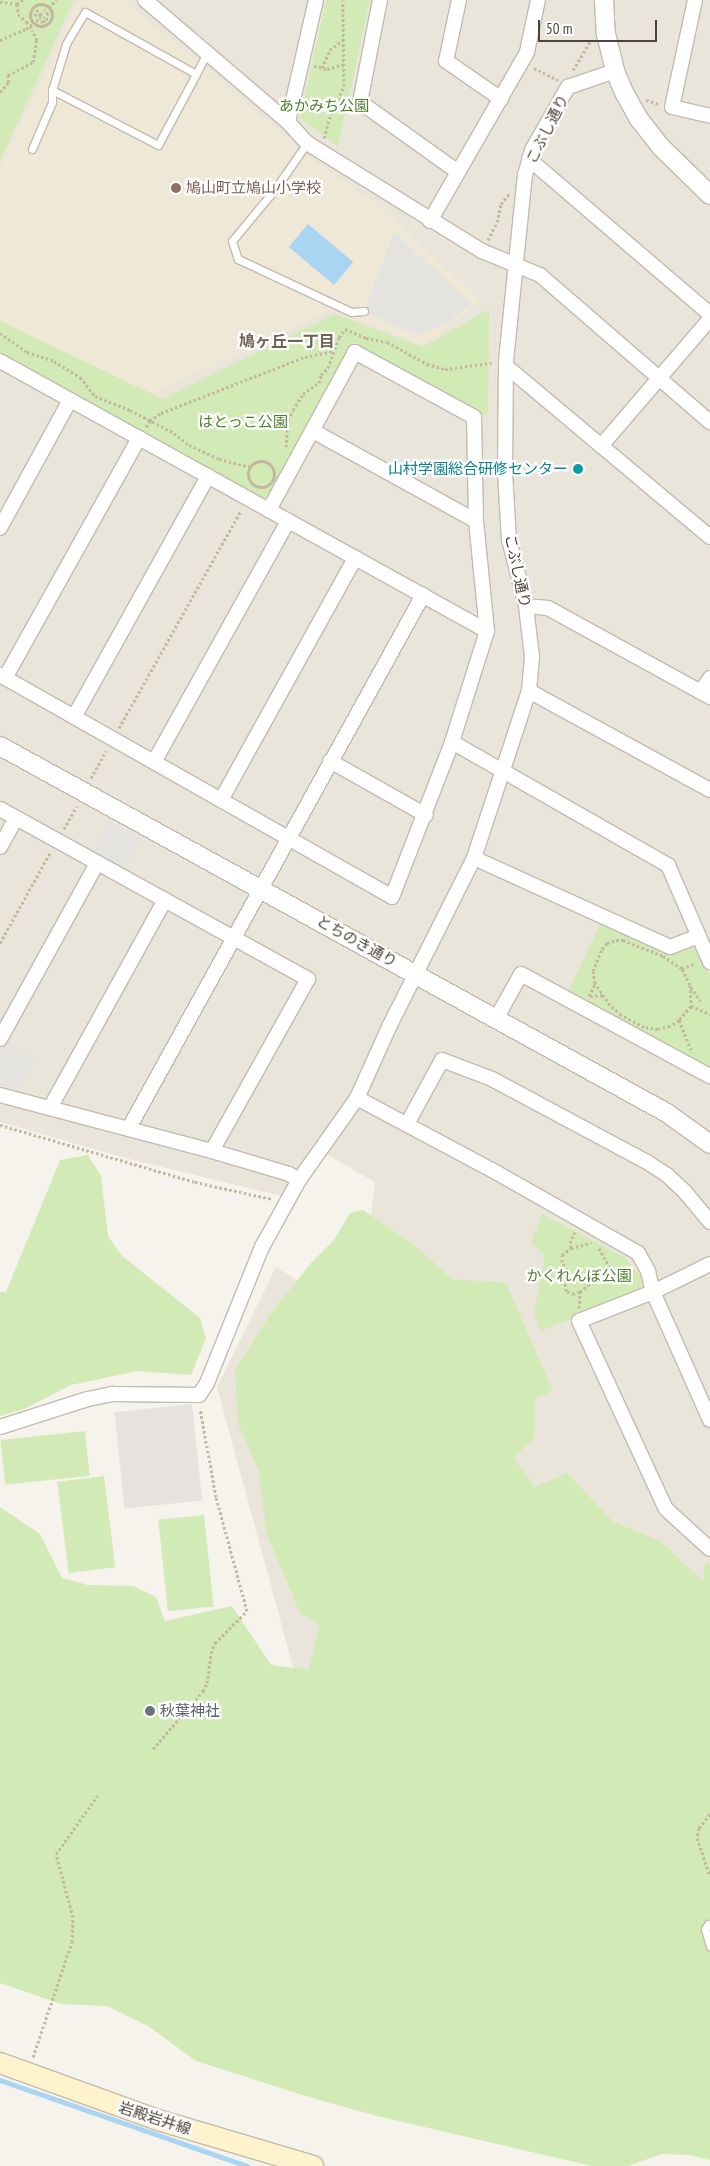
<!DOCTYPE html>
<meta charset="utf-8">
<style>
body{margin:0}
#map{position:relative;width:710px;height:2166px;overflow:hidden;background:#f6f3ec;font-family:"PT Sans Narrow","Noto Sans JP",sans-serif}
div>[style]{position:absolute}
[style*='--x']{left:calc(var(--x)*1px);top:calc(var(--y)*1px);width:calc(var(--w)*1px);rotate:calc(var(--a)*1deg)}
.residential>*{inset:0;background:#eae5da}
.industrial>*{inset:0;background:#e6e2dd;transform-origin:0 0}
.education>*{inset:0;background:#efe8d6}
.green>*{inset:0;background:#d2eab5;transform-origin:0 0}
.parking>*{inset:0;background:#e5e3e0;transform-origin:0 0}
.water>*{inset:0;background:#a9d4f2;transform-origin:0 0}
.stream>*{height:5px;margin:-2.5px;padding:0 2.5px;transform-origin:2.5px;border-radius:2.5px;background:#a9d4f2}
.path>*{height:3px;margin-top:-1.5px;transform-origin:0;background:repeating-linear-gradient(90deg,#c4b79f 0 2.5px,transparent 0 5px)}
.path>.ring{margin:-1.5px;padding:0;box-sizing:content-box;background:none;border:3px solid #c4b79f;border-radius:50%}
.roads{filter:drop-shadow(1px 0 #c2bbae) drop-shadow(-1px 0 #c2bbae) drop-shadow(0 1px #c2bbae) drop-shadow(0 -1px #c2bbae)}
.service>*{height:7px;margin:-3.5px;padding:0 3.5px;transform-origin:3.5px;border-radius:3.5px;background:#fff}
.minor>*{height:14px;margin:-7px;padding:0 7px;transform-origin:7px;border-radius:7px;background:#fff}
.tertiary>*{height:18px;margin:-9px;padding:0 9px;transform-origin:9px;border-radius:9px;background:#fff}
.secondary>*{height:20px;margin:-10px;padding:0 10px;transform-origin:10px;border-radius:10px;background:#fff3cd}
.path-bridge>*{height:3px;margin-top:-1.5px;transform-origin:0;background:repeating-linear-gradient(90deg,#c4b79f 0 2.5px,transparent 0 5px)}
.dots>*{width:14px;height:14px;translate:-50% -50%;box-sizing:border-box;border:2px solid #fff;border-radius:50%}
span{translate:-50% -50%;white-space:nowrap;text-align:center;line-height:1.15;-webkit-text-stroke:4.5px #fff;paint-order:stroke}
.park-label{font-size:15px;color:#4a7f2a}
.street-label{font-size:15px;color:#4b4439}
.education-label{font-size:15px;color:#785e54}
.left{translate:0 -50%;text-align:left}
.culture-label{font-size:15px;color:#0d838f}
.right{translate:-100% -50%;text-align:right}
.worship-label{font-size:15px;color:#5b616d}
.neighbourhood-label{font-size:16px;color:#6e6250;font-weight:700}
.scale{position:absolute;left:538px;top:20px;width:119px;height:22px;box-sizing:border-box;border:2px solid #4b4439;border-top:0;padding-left:6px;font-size:15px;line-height:18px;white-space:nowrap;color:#4b4439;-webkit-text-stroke:4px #fff;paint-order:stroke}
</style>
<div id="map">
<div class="residential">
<div style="clip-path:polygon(0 0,710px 0,710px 1820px,344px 1855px,217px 1387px,276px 1267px,358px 1319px,375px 1182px,317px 1149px,281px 1196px,125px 1158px,0 1122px)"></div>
</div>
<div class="industrial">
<div style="left:192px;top:1404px;width:97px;height:78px;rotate:84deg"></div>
</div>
<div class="education">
<div style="clip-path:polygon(79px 0,123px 0,313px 160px,381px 207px,480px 301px,437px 336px,422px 344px,359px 320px,335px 308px,146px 397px,138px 397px,0 320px,0 168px)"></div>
</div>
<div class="green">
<div style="clip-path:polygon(0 0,74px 0,0 161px)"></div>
<div style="clip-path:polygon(326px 0,370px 0,338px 146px,300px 118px)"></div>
<div style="clip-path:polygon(489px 309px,488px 417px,352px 342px,268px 497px,263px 499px,0 355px,0 321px,163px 399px,334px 314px,423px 347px)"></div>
<div style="clip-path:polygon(601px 922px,670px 954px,689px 946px,698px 949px,710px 977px,710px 1068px,569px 990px)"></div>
<div style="clip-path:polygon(88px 1155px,101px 1176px,108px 1236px,121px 1255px,200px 1318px,206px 1338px,191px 1375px,138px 1371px,71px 1385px,24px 1409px,0 1416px,0 1292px,6px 1292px,60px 1160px)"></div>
<div style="clip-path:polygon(363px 1210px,412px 1243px,452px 1279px,506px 1283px,553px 1391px,534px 1400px,534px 1438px,513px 1458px,535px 1487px,567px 1473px,612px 1521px,660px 1541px,703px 1581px,705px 1561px,710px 1565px,710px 2160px,690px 2155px,662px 2154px,628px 2166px,592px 2166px,377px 2116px,309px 2097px,196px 2061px,148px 2026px,107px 2006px,61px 2004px,0 1983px,0 1507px,40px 1534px,62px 1578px,88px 1585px,133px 1586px,156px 1597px,165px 1621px,232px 1606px,271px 1665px,308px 1670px,320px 1625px,300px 1613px,266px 1532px,259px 1471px,238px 1424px,235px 1369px,274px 1309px,311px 1263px,334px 1240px,350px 1213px)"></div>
<div style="clip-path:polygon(542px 1214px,624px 1257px,643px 1280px,639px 1294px,540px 1331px,534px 1312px,545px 1255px,531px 1242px)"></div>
<div style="left:85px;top:1431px;width:45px;height:85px;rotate:84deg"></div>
<div style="left:104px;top:1476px;width:92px;height:47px;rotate:83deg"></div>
<div style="left:204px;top:1515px;width:92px;height:46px;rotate:84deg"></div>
</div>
<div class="parking">
<div style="clip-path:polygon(394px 232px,472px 304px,447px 323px,417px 335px,364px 311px)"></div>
<div style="left:109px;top:822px;width:36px;height:33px;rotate:28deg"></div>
<div style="clip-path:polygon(7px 1042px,36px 1058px,20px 1089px,0 1084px,0 1056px)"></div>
</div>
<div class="water">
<div style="left:308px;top:224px;width:59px;height:30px;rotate:40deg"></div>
</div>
<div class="stream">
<div style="--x:0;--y:2080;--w:262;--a:19.2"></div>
</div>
<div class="path">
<div style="--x:0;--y:2;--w:17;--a:7"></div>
<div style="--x:17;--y:4;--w:7;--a:-34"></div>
<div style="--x:17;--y:4;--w:10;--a:84"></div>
<div style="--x:18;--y:14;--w:12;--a:42"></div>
<div class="ring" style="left:30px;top:4px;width:19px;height:19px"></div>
<div style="--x:49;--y:8;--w:11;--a:-49"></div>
<div style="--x:40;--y:13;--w:4;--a:104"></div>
<div style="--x:39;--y:17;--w:3;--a:18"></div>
<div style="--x:40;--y:13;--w:6;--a:45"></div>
<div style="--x:35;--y:16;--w:5;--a:-79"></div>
<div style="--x:36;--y:11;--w:5;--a:-22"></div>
<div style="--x:36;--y:20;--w:7;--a:16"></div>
<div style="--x:43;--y:22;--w:4;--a:-34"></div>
<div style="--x:46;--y:20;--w:6;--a:-72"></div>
<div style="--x:48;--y:14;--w:6;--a:-129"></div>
<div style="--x:0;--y:40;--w:28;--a:-23"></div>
<div style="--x:26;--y:29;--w:10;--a:-37"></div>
<div style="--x:314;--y:66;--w:13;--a:13"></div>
<div style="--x:327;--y:69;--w:18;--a:-16"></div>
<div style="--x:322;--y:68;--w:20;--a:-66"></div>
<div style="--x:330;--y:50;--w:18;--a:-38"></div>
<div style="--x:534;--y:68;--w:27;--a:27"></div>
<div style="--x:573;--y:70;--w:35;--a:-59"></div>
<div style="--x:0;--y:92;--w:13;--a:-48"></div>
<div style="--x:9;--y:82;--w:7;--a:-98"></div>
<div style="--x:8;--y:75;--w:28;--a:-27"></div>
<div style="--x:33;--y:62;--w:22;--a:-80"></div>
<div style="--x:37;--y:40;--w:11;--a:-117"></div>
<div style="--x:646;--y:100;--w:14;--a:17"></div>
<div style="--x:324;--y:138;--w:26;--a:-74"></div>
<div style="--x:331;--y:113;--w:30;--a:-64"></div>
<div style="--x:344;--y:86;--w:86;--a:-90.7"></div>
<div style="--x:488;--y:240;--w:20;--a:-63"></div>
<div style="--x:497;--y:222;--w:18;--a:-77"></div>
<div style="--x:501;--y:204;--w:13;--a:-51"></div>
<div style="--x:0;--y:333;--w:33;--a:35"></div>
<div style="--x:27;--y:352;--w:28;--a:18"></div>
<div style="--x:54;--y:361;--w:31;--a:32"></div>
<div style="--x:80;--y:377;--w:24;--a:52"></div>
<div style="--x:95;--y:396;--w:38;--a:22"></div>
<div style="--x:130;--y:410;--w:50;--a:27.6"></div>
<div style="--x:174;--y:433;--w:19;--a:39"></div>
<div style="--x:189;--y:445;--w:33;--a:25"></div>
<div style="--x:219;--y:459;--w:32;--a:14"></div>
<div style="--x:146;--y:427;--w:7;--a:-56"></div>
<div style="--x:150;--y:421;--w:14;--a:-36"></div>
<div style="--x:161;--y:413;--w:155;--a:-21.3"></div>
<div style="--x:305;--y:357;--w:29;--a:-12"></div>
<div style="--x:286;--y:447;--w:27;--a:-86"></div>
<div style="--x:288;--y:420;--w:11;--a:-63"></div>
<div style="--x:293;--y:410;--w:19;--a:-58"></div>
<div style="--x:303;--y:394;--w:19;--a:-35"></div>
<div style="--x:319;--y:383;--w:8;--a:-76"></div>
<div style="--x:321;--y:375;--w:10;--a:-45"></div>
<div style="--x:328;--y:368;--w:33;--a:-70"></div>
<div style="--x:339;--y:337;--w:10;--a:-53"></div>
<div style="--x:345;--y:329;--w:23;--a:23"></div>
<div style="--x:366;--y:338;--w:21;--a:11"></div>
<div style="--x:387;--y:342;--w:46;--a:28.8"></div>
<div style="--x:427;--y:364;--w:19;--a:16"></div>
<div style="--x:445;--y:369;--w:47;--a:-7.3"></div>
<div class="ring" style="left:248px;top:461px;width:23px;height:23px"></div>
<div style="--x:119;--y:728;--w:249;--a:-60.7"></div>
<div style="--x:91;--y:778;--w:31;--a:-61"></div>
<div style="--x:64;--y:829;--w:26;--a:-61"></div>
<div style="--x:616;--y:940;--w:7;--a:0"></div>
<div style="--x:623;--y:940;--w:43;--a:21.8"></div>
<div style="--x:663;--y:956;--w:23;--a:34"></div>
<div style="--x:682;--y:969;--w:18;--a:63"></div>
<div style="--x:690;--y:985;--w:21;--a:87"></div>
<div style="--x:691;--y:1006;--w:18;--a:131"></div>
<div style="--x:679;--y:1020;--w:11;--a:146"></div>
<div style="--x:670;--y:1026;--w:12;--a:166"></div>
<div style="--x:658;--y:1029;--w:14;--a:-172"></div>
<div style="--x:644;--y:1027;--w:26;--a:-152"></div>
<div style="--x:621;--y:1015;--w:15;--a:-138"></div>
<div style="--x:610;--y:1005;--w:27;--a:-124"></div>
<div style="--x:595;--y:983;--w:12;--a:-99"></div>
<div style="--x:593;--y:971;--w:24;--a:-68"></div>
<div style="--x:602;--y:949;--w:8;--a:-50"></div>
<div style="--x:607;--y:943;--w:9;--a:-18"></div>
<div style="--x:0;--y:943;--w:105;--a:-61"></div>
<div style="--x:682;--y:969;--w:15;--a:-23"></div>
<div style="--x:691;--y:987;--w:17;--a:57"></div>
<div style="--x:589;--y:996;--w:13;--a:-63"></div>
<div style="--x:590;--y:996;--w:13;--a:-4"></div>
<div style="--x:691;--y:1006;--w:21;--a:23"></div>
<div style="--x:679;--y:1020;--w:32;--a:68"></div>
<div style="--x:0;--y:1125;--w:203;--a:16.3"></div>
<div style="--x:195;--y:1182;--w:79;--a:12.4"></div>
<div style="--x:571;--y:1248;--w:5;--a:-101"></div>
<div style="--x:570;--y:1243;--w:12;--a:-66"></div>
<div style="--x:599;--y:1248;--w:23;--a:61"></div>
<div style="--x:610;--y:1268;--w:8;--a:30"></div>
<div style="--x:580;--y:1292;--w:6;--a:162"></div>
<div style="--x:574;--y:1294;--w:9;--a:-159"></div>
<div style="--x:566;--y:1291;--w:9;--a:-96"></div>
<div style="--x:565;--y:1282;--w:8;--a:-60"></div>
<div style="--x:569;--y:1275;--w:15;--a:-118"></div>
<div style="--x:562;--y:1262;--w:7;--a:-90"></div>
<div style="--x:562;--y:1255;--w:11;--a:-38"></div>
<div style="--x:571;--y:1248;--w:21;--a:-14"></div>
<div style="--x:579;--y:1308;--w:16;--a:-86"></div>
<div style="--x:580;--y:1292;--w:23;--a:-40"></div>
<div style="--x:598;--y:1277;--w:12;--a:-24"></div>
<div style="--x:609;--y:1272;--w:24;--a:5"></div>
<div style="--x:153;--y:1749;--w:77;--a:-49.2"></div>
<div style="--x:203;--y:1691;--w:9;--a:-63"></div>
<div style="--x:207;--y:1683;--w:30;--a:-82"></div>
<div style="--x:211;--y:1653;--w:11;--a:-68"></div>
<div style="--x:215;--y:1643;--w:45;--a:-45"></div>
<div style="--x:247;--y:1611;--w:118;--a:-105.2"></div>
<div style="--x:216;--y:1497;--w:90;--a:-100.2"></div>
<div style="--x:710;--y:1814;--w:18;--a:128"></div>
<div style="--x:699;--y:1828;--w:10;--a:101"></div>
<div style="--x:697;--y:1838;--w:40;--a:71.1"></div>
<div style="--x:33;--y:2057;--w:121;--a:-71.3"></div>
<div style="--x:72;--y:1942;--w:25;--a:-88"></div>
<div style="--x:73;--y:1917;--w:65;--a:-105.1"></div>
<div style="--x:56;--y:1854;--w:72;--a:-54.6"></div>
</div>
<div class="roads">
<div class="service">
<div style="--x:196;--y:74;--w:127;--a:-150.8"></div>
<div style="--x:85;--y:12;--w:37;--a:121"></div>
<div style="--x:66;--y:44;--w:48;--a:106.9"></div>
<div style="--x:52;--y:90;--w:119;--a:27.4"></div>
<div style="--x:158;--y:145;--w:81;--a:-61.8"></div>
<div style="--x:196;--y:74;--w:25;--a:-63"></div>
<div style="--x:307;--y:143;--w:56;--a:124.8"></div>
<div style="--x:275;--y:189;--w:67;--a:129.6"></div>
<div style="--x:232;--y:241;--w:19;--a:72"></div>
<div style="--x:238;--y:259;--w:125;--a:25.1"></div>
<div style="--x:351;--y:312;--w:13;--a:-4"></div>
<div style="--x:32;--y:149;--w:51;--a:-66.9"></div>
<div style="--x:52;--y:102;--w:12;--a:-90"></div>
<div style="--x:708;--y:1924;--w:6;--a:121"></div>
<div style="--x:705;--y:1929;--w:18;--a:74"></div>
</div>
<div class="minor">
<div style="--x:145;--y:0;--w:188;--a:40.5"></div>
<div style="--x:288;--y:122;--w:28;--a:48"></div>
<div style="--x:307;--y:143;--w:206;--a:31.7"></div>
<div style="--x:482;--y:251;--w:63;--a:22.5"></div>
<div style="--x:540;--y:275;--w:225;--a:40.9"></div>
<div style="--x:380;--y:0;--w:104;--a:101.1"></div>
<div style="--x:360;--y:102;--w:120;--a:35.5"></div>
<div style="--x:459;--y:0;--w:62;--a:102"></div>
<div style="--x:446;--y:61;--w:67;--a:34.6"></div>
<div style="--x:695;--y:0;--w:109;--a:102.1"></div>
<div style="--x:672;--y:107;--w:39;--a:13"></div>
<div style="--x:288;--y:122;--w:125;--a:-77.1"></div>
<div style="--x:529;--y:159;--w:238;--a:40.6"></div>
<div style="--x:430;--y:221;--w:195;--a:-60.1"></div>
<div style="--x:527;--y:52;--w:53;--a:-78.1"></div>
<div style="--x:0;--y:361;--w:557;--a:29"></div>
<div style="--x:506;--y:366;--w:266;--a:40"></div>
<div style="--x:313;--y:431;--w:186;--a:28.9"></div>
<div style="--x:601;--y:446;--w:167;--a:-49.4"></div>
<div style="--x:0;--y:528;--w:146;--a:-61.3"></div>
<div style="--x:526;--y:606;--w:22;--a:5"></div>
<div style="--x:548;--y:608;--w:185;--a:28.8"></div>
<div style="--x:0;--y:675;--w:450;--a:29.5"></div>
<div style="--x:392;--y:897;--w:166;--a:-68.8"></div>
<div style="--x:452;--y:742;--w:116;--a:-72.5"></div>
<div style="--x:487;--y:631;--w:111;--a:-95.7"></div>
<div style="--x:476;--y:521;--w:104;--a:-91.1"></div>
<div style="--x:474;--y:417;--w:136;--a:-151.4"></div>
<div style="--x:355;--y:352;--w:180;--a:118.6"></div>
<div style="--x:5;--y:678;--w:275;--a:-60.8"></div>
<div style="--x:529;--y:691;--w:206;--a:28.7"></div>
<div style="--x:701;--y:691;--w:16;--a:-55"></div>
<div style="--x:74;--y:717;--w:276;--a:-60.9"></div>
<div style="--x:452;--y:742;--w:249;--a:29.7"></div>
<div style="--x:668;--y:865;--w:106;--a:66.6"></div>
<div style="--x:330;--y:761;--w:110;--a:29.4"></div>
<div style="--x:154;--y:762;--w:276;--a:-60.9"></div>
<div style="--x:221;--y:800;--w:277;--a:-61"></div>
<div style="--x:0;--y:809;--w:352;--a:28.9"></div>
<div style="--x:308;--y:979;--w:197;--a:119.2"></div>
<div style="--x:0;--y:847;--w:33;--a:-61"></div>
<div style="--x:474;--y:858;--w:215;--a:24.4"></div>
<div style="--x:670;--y:947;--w:30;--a:-21"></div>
<div style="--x:496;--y:1019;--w:51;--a:-60.9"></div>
<div style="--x:521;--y:974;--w:215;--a:28.4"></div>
<div style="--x:0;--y:1039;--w:201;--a:-61.1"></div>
<div style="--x:0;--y:1095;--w:219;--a:14.8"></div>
<div style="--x:212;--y:1151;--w:80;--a:16.6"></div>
<div style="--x:289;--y:1174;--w:12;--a:31"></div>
<div style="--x:357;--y:1098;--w:153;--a:28.1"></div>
<div style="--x:492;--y:1170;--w:168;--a:29.6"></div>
<div style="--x:638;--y:1253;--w:21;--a:61"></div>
<div style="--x:648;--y:1271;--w:22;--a:77"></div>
<div style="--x:653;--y:1292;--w:140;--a:66"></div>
<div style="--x:50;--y:1108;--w:238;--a:-61.1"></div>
<div style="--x:407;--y:1124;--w:73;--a:-61.3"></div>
<div style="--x:442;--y:1060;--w:53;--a:20.8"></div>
<div style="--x:492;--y:1079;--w:176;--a:28.2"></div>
<div style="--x:647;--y:1162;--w:24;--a:33"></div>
<div style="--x:667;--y:1175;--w:25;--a:43"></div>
<div style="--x:685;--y:1192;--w:39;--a:50"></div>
<div style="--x:129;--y:1128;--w:609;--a:-61.12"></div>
<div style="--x:710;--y:1264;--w:64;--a:153.8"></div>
<div style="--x:653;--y:1292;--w:79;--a:158.6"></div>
<div style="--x:579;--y:1321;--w:207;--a:65.2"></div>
<div style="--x:666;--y:1509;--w:59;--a:42.3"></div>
<div style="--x:0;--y:1427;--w:92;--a:-17.7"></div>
<div style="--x:88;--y:1399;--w:25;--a:-12"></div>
<div style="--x:112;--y:1394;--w:87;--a:0.7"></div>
<div style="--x:199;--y:1395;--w:14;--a:-56"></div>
<div style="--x:207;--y:1383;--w:147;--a:-68"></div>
<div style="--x:262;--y:1247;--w:77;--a:-61.1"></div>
<div style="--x:299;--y:1180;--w:100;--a:-54.7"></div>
<div style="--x:357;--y:1098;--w:80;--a:-65.7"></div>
<div style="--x:390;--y:1025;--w:187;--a:-63.3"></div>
<div style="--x:474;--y:858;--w:176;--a:-71.8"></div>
<div style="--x:529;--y:691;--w:34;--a:-85"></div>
<div style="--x:532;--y:657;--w:51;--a:-96.7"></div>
<div style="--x:526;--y:606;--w:68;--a:-104.4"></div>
<div style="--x:509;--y:540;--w:68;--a:-93.4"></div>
<div style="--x:505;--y:472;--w:111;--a:-89.5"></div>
<div style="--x:506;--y:361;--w:187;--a:-84.2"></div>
<div style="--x:525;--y:175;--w:26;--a:-74"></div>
<div style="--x:532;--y:150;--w:73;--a:-60.3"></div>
<div style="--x:568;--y:87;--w:50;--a:-18.8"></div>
</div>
<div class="tertiary">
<div style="--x:604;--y:0;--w:34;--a:87"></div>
<div style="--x:606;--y:34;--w:38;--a:76"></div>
<div style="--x:615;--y:71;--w:25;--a:67"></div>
<div style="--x:625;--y:94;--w:29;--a:61"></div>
<div style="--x:639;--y:119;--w:34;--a:52"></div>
<div style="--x:660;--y:146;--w:70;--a:44.4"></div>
<div style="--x:0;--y:746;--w:761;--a:28.82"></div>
<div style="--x:667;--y:1113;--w:53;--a:35.8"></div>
</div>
<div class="secondary">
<div style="--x:0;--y:2063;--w:168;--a:19.8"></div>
<div style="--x:158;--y:2120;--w:162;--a:16.5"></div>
</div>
</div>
<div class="path-bridge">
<div style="--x:27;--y:22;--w:9;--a:58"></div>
</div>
<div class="dots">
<div style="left:176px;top:188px;background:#8d6e63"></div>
<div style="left:578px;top:469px;background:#0f9aa8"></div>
<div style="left:150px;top:1711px;background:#6b7280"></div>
</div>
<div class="park-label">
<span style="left:324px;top:106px">あかみち公園</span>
<span style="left:243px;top:422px">はとっこ公園</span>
<span style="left:579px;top:1276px">かくれんぼ公園</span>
</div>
<div class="street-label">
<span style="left:547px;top:129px;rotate:-63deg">こぶし通り</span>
<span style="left:518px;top:571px;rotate:78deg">こぶし通り</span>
<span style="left:357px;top:941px;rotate:29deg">とちのき通り</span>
<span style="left:155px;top:2118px;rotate:18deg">岩殿岩井線</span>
</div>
<div class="education-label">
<span class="left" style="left:186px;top:188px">鳩山町立鳩山小学校</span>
</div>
<div class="culture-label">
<span class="right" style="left:568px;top:469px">山村学園総合研修センター</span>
</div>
<div class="worship-label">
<span class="left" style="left:160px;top:1711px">秋葉神社</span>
</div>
<div class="neighbourhood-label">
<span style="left:287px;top:341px">鳩ヶ丘一丁目</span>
</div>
<div class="scale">50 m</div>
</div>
